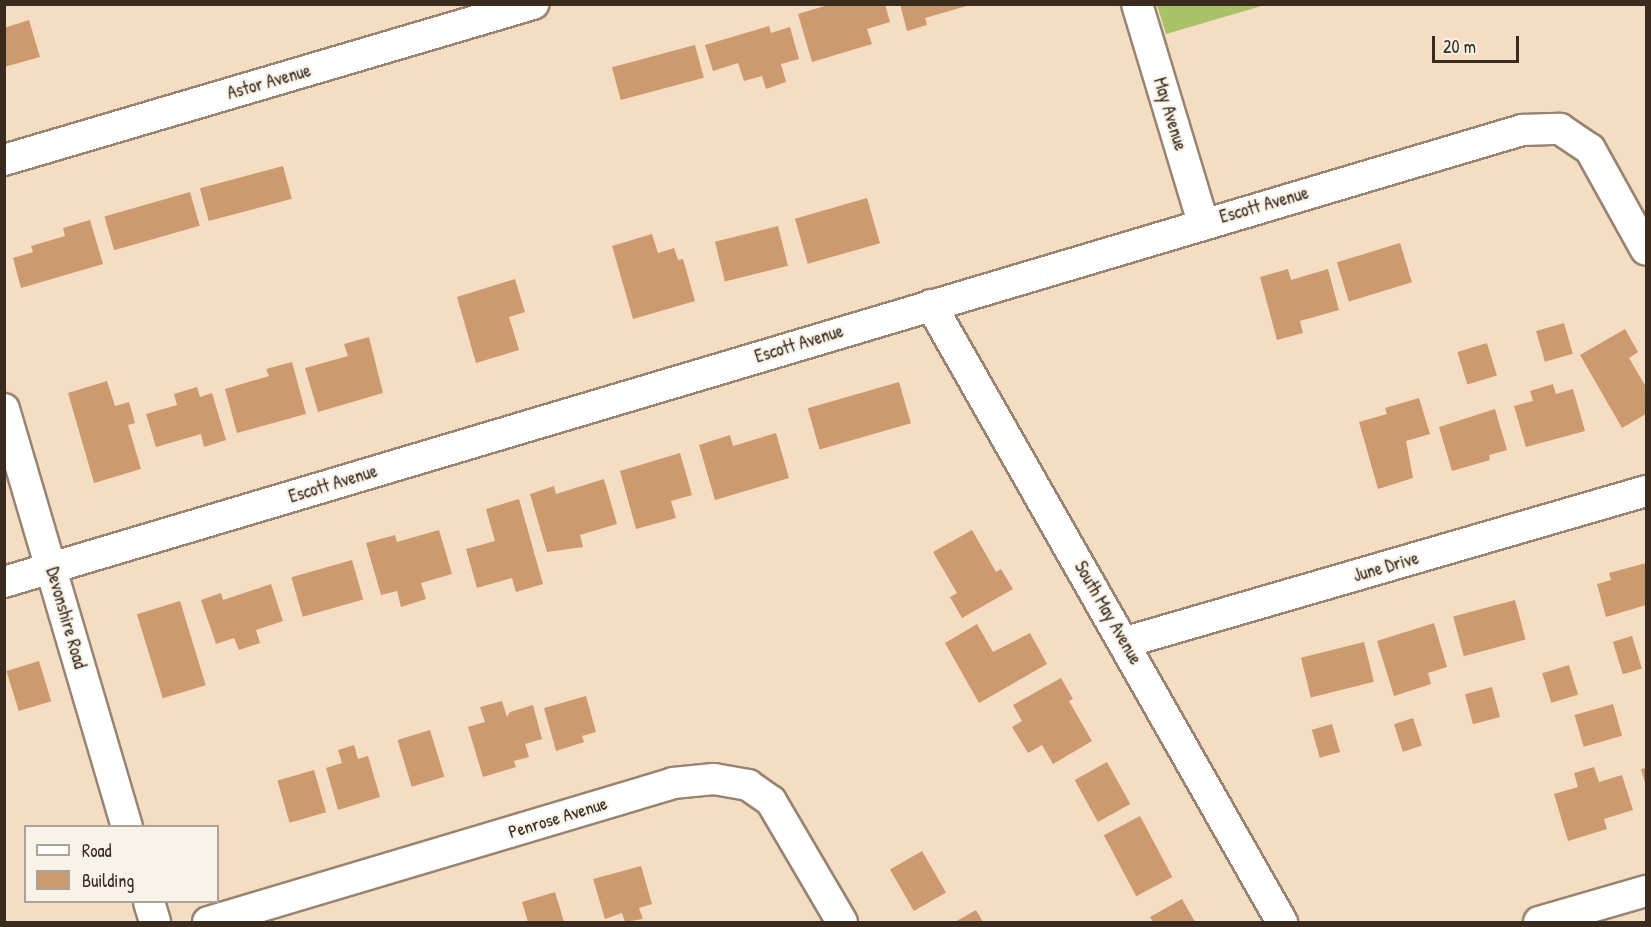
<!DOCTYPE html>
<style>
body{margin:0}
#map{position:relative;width:1651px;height:927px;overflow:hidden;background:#f5ddc3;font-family:"Patrick Hand",sans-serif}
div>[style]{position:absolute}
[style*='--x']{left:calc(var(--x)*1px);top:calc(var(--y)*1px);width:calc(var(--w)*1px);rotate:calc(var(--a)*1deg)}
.green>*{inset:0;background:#aac267}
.building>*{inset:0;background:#cd9a6f;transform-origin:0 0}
.roads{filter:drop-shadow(2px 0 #988470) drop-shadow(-2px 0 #988470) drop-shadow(0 2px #988470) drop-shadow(0 -2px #988470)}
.minor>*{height:30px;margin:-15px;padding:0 15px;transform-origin:15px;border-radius:15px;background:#fff}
span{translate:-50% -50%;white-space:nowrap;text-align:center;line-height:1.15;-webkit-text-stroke:4.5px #f7f3e8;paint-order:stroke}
.street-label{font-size:18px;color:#3b2a1e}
.frame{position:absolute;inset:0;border:6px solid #3b2a1e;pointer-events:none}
.legend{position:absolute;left:24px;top:825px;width:195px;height:78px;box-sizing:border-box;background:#f7f3e8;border:2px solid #aca397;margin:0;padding:8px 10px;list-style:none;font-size:18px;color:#3b2a1e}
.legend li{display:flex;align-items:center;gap:12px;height:30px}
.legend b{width:30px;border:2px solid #aca397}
.scale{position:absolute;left:1432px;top:36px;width:87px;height:27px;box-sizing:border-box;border:3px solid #3b2a1e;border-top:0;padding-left:8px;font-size:18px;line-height:21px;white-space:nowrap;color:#3b2a1e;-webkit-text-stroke:4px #f7f3e8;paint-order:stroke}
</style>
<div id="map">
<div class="green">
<div style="clip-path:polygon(1157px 5px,1157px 4px,1265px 5px,1166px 34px)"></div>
</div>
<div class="building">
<div style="clip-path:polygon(831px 4px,885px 4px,890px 22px,867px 29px,872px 44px,812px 62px,798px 14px)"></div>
<div style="clip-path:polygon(900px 4px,969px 4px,970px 5px,925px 18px,927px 25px,907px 31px)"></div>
<div style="clip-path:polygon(29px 20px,40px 57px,4px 67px,4px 28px)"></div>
<div style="clip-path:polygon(769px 26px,771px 33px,790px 27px,799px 59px,781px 64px,786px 82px,766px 89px,762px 76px,744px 81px,738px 63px,713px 71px,705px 45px)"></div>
<div style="left:695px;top:45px;width:34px;height:86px;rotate:75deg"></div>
<div style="left:283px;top:166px;width:34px;height:86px;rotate:75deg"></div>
<div style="left:190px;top:192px;width:35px;height:89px;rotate:74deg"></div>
<div style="left:867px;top:198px;width:47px;height:75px;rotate:74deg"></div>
<div style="clip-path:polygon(90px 220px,103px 264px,21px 288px,13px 258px,33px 252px,31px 246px,65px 236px,63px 228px)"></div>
<div style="left:778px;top:226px;width:41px;height:65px;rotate:76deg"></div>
<div style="clip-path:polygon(652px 234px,658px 253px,674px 248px,678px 260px,683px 259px,695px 301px,633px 319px,612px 246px)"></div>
<div style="left:1400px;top:243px;width:41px;height:66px;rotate:73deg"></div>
<div style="clip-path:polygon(1288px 269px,1291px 280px,1328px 269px,1339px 310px,1300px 321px,1303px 333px,1277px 340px,1260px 277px)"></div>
<div style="clip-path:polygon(515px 279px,525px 312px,509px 317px,519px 350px,476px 363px,457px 297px)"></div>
<div style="left:1564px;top:323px;width:32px;height:29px;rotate:74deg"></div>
<div style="clip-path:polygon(1625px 329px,1638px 352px,1629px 358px,1646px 387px,1646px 414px,1622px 428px,1580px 355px)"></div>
<div style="clip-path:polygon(369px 337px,383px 393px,318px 412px,305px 368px,348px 356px,344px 344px)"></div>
<div style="left:1487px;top:343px;width:34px;height:31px;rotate:73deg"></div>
<div style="clip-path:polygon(292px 362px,306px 414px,237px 433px,225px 389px,269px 376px,266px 369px)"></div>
<div style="clip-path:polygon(107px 381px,115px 406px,129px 402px,135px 423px,128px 425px,141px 469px,94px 483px,68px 393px)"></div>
<div style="left:899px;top:382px;width:43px;height:95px;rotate:74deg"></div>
<div style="clip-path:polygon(1553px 384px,1556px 394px,1573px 389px,1585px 431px,1526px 447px,1514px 406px,1533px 401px,1530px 391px)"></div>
<div style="clip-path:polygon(197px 387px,200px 397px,212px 393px,226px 440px,204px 447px,201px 434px,156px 447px,146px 414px,177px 405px,174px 394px)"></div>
<div style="clip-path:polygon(1419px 398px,1430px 434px,1406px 441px,1413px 478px,1378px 489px,1359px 422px,1387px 414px,1385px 408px)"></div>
<div style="clip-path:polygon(1495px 409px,1507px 450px,1489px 455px,1490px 460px,1452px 471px,1439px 427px)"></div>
<div style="clip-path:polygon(776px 433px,789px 478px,715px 500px,699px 445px,730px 435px,733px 446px)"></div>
<div style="clip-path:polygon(680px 453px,692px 495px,671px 501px,676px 518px,636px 529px,620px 471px)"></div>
<div style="clip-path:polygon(604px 479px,617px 524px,580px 535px,583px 547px,547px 552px,530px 494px,554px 486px,556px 494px)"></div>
<div style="clip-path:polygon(519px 499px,543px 584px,516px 592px,512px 578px,477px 588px,466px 549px,495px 541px,486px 509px)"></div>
<div style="clip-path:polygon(439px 530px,452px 574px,421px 583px,426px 599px,401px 607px,397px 591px,381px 595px,366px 543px,395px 535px,397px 542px)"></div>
<div style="clip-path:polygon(972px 530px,996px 572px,1001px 569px,1013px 589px,962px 618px,950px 597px,957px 593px,933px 552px)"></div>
<div style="left:352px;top:560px;width:41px;height:63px;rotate:74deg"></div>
<div style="clip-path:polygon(1646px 563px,1646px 605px,1606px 617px,1597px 584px,1611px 580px,1609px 573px)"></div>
<div style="clip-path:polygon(271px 584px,283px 621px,256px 630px,260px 643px,239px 650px,234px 638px,216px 644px,201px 600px,221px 593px,223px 600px)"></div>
<div style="left:1515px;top:600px;width:41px;height:64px;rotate:75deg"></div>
<div style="left:180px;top:601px;width:88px;height:45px;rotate:73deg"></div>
<div style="clip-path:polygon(1434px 623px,1447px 667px,1428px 673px,1431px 684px,1394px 696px,1377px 641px)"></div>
<div style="clip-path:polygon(977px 624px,993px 652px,1030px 633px,1047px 664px,979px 703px,945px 643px)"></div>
<div style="left:1632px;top:636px;width:34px;height:20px;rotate:73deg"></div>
<div style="left:1364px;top:642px;width:41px;height:65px;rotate:76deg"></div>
<div style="left:39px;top:661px;width:42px;height:34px;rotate:73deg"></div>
<div style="left:1569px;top:665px;width:31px;height:28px;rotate:73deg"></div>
<div style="clip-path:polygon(1061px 678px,1073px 699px,1069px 701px,1092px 741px,1053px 764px,1042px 745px,1028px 753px,1012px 727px,1022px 721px,1013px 705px)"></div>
<div style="left:1492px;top:687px;width:31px;height:28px;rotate:75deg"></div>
<div style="clip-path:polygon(586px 696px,596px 732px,582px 736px,584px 742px,556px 751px,544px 708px)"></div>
<div style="clip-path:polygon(502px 701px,507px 717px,510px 712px,533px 705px,542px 739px,525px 744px,529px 757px,514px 761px,516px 767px,483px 777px,468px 727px,485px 722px,480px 707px)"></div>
<div style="left:1613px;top:704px;width:33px;height:40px;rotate:74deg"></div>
<div style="left:1413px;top:718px;width:29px;height:20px;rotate:72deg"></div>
<div style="left:1332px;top:724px;width:29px;height:21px;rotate:74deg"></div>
<div style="left:430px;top:730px;width:49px;height:34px;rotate:73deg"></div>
<div style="clip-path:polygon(354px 745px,358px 759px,368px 756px,380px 797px,338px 810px,326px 768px,342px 763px,338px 750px)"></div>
<div style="left:1107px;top:762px;width:48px;height:37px;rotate:61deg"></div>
<div style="clip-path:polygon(1594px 767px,1599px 782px,1622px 775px,1633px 810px,1604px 819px,1607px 829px,1568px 841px,1554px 794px,1578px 787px,1574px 773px)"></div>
<div style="clip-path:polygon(1646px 768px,1646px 786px,1641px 769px)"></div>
<div style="left:314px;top:770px;width:44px;height:38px;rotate:74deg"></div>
<div style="left:1140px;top:816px;width:69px;height:41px;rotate:62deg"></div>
<div style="left:922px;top:851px;width:48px;height:37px;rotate:60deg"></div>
<div style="clip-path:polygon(641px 866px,652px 904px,639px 908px,643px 919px,625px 922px,622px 913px,605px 919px,593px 879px)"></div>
<div style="clip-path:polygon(555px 892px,564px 922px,528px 922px,522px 902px)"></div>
<div style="clip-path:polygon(1182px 899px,1195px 922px,1153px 922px,1150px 917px)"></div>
<div style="clip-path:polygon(976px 910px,983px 922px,955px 922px)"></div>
</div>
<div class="roads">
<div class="minor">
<div style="--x:1137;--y:4;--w:229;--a:73.2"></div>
<div style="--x:4;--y:160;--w:552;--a:-16.43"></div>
<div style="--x:931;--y:305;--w:710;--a:60.37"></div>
<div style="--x:4;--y:409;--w:435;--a:73.6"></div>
<div style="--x:4;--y:582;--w:1584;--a:-16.58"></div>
<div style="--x:1522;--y:130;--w:38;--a:-2"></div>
<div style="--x:1560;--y:129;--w:36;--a:34"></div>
<div style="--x:1590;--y:149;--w:115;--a:61"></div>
<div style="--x:1126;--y:642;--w:541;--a:-16.19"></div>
<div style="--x:149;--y:902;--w:21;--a:73"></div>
<div style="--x:208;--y:922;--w:485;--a:-16.6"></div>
<div style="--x:673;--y:783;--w:41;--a:-5.6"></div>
<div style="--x:714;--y:779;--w:35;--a:10"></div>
<div style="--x:748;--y:785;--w:28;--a:35"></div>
<div style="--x:771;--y:801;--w:140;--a:59.6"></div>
<div style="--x:1539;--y:922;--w:111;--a:-16.2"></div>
</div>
</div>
<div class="street-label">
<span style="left:269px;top:82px;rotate:-16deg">Astor Avenue</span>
<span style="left:1170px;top:114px;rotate:73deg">May Avenue</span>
<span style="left:1264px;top:205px;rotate:-16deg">Escott Avenue</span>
<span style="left:799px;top:344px;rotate:-17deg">Escott Avenue</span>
<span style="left:333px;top:484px;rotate:-17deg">Escott Avenue</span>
<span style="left:1386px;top:567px;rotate:-16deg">June Drive</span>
<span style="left:1108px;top:613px;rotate:60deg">South May Avenue</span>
<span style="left:66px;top:618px;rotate:74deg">Devonshire Road</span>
<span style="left:558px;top:818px;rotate:-17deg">Penrose Avenue</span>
</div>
<div class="frame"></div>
<ul class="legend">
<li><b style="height:8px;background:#fff"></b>Road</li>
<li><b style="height:16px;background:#cd9a6f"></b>Building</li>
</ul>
<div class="scale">20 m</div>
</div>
